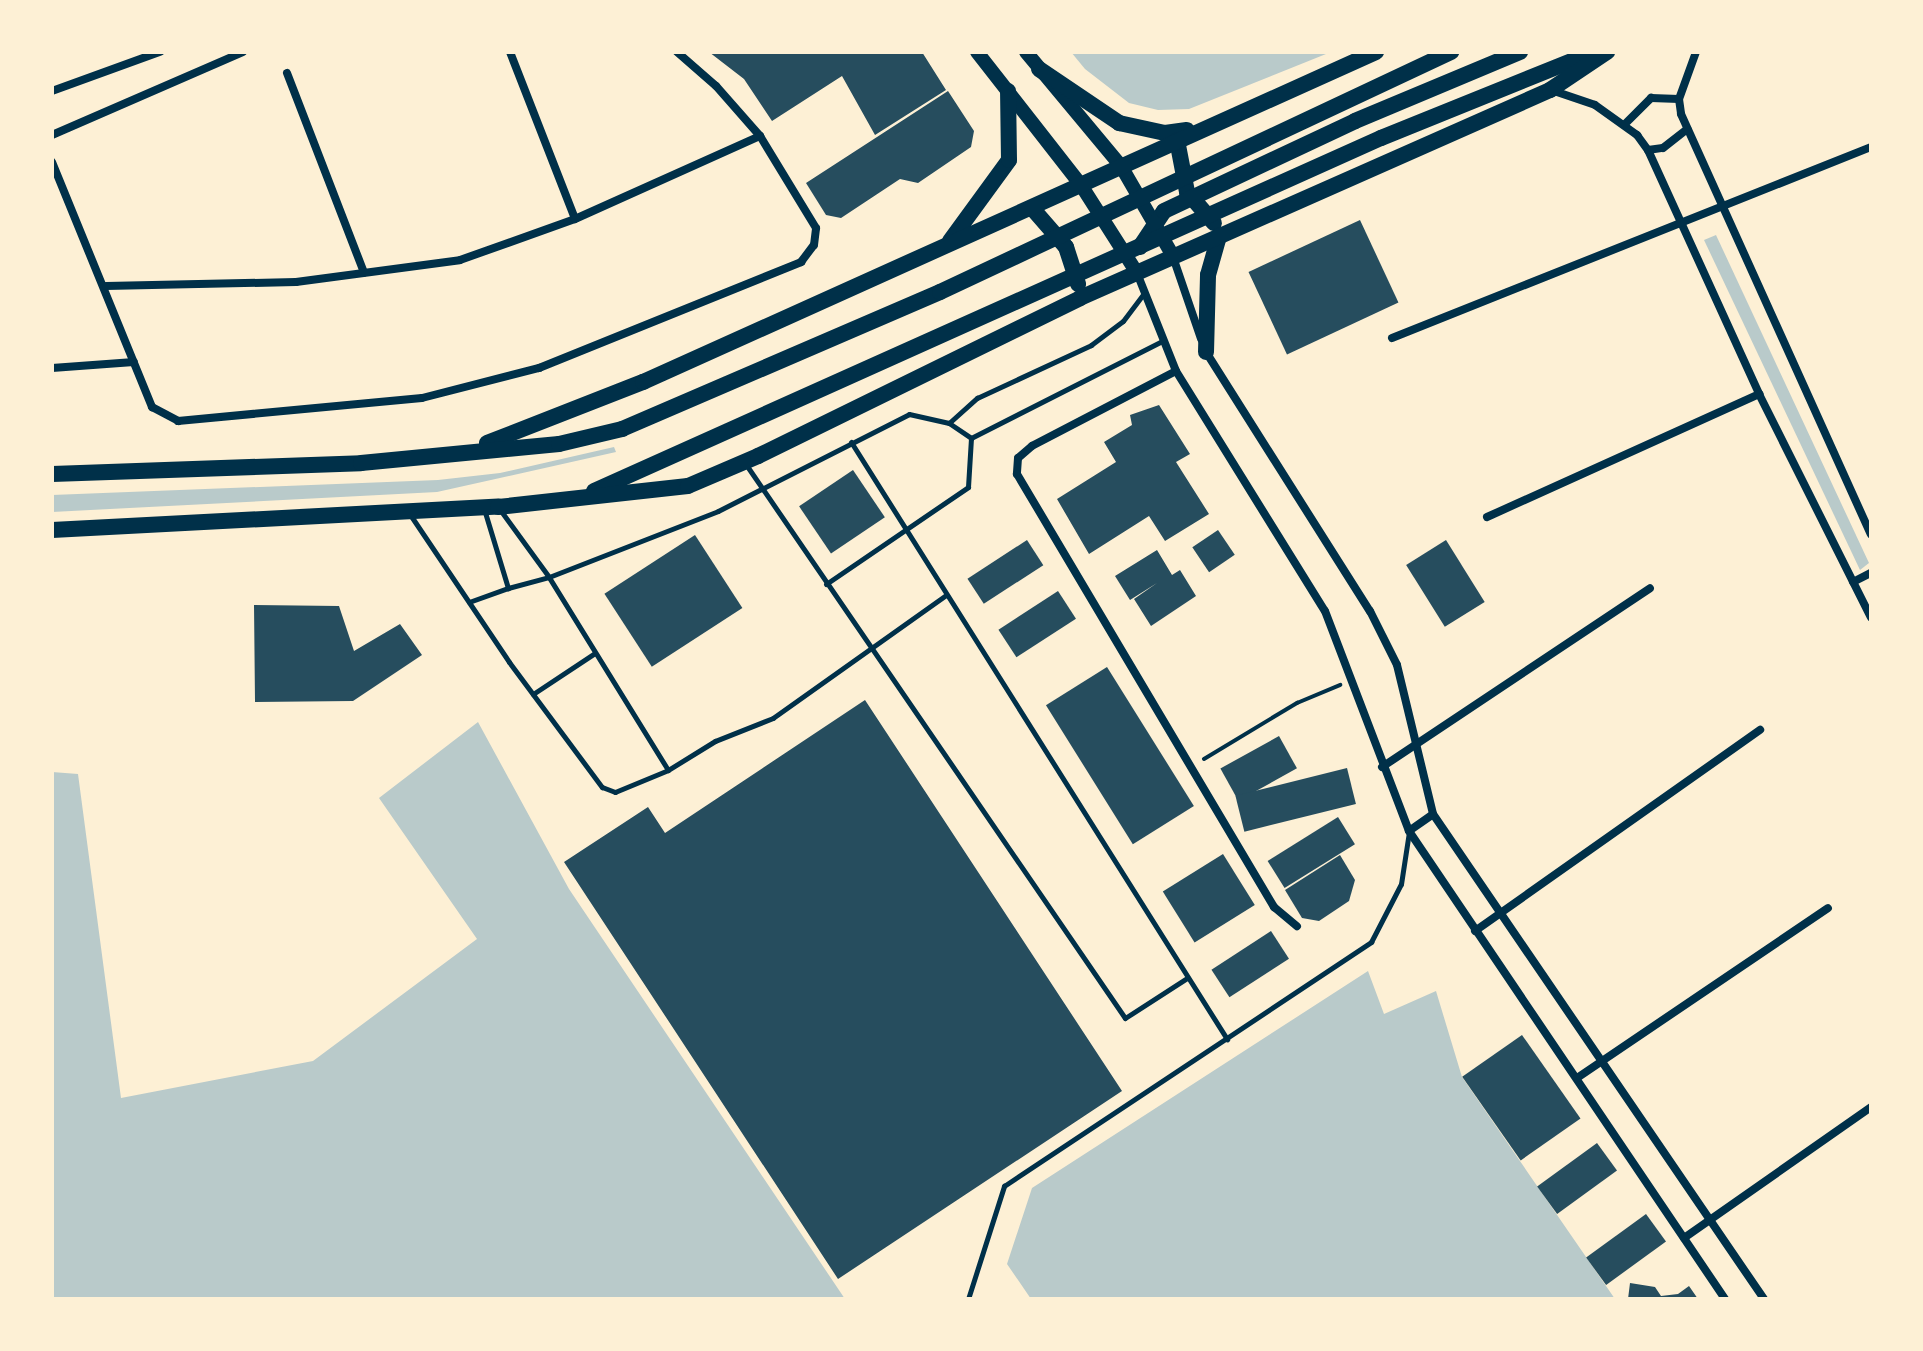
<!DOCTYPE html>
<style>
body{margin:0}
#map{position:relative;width:1923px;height:1351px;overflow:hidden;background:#fdf0d5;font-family:Karla,sans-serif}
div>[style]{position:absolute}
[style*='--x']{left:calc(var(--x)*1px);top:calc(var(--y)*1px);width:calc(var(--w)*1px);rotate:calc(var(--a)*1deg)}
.green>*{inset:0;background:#b9caca}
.building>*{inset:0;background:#264d5e;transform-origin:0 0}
.path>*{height:4px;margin:-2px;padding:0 2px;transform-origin:2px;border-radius:2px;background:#003049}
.service>*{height:5px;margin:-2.5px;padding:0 2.5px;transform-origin:2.5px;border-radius:2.5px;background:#003049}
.minor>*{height:8px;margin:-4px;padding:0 4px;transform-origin:4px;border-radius:4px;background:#003049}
.secondary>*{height:14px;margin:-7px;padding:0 7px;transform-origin:7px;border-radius:7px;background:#003049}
.primary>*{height:16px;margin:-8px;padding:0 8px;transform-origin:8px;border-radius:8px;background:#003049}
span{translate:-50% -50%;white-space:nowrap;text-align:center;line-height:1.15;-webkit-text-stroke:6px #fdf0d5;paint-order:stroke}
.frame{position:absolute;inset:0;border:54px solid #fdf0d5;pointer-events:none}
</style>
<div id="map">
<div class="green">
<div style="clip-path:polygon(1071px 52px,1331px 52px,1189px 109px,1158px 110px,1129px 103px,1085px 69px)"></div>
<div style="clip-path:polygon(1716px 235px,1869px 563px,1860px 570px,1704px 240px)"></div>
<div style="clip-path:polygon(614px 447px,616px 452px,437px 492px,52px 512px,52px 495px,438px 480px,500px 473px)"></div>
<div style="clip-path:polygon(478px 722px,569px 889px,845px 1299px,52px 1299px,52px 772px,78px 774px,121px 1098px,313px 1061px,477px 939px,379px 798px)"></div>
<div style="clip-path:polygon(1368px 971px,1384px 1014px,1436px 991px,1462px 1077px,1615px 1299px,1031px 1299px,1007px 1264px,1032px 1188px)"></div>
</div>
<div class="building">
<div style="clip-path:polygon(709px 52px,922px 52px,946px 90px,875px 135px,842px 76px,772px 121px,744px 79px)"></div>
<div style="clip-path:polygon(948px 91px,974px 131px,971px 147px,918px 183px,900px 179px,841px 218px,826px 215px,806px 183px)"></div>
<div style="left:1360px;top:220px;width:91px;height:123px;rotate:65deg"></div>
<div style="clip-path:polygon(1159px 405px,1190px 454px,1176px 462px,1209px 514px,1165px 541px,1149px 516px,1089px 554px,1057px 499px,1116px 462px,1104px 442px,1132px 425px,1130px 415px)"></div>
<div style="left:853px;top:470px;width:57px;height:65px;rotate:56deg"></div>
<div style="left:1218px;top:530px;width:30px;height:31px;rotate:56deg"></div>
<div style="left:695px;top:535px;width:87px;height:108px;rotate:57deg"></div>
<div style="left:1027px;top:540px;width:30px;height:71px;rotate:57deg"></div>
<div style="left:1446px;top:540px;width:73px;height:47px;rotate:58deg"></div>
<div style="clip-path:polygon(1157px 550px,1172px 575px,1180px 570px,1196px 596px,1151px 626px,1134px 599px,1157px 583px,1130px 600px,1115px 576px)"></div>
<div style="left:1058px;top:591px;width:33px;height:71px;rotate:57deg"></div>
<div style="clip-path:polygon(254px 605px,339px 606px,354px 651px,400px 624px,422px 655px,353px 701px,255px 702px)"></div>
<div style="left:1107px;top:667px;width:164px;height:72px;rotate:58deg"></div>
<div style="clip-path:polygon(865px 700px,1122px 1091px,838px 1279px,564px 862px,648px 807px,665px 833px)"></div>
<div style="left:1279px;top:736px;width:37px;height:67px;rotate:61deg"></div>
<div style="left:1347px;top:768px;width:37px;height:115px;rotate:76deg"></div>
<div style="left:1338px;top:817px;width:32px;height:83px;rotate:58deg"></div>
<div style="left:1223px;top:854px;width:60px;height:71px;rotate:58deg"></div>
<div style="clip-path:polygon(1340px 855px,1355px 880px,1349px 901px,1319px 921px,1302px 918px,1285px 890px)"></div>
<div style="left:1271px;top:931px;width:33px;height:71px;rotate:57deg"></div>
<div style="left:1522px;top:1035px;width:102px;height:73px;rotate:55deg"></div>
<div style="left:1597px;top:1143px;width:34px;height:74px;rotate:54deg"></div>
<div style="left:1646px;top:1214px;width:34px;height:74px;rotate:54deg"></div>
<div style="clip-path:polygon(1630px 1283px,1655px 1287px,1661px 1296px,1678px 1294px,1689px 1286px,1698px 1299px,1628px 1299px)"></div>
</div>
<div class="path">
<div style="--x:1204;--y:759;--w:109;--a:-31.1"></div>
<div style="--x:1297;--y:703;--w:47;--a:-22.7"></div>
</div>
<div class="service">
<div style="--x:949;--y:423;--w:38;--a:-42"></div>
<div style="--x:977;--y:398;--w:126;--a:-24.9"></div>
<div style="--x:1091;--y:345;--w:40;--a:-37"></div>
<div style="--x:1123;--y:321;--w:35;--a:-53"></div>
<div style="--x:851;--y:442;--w:706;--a:57.8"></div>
<div style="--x:747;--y:466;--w:669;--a:55.6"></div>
<div style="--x:1125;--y:1018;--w:74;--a:-32.8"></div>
<div style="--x:484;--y:509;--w:83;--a:73.1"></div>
<div style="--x:508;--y:588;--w:42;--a:-15"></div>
<div style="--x:549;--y:577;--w:82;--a:-126"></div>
<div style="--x:411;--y:516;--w:176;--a:56.1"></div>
<div style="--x:509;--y:662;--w:156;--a:53.4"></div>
<div style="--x:602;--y:787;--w:14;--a:21"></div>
<div style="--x:615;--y:792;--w:57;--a:-22.5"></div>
<div style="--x:826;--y:584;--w:172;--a:-34.3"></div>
<div style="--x:968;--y:487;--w:49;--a:-86.5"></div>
<div style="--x:946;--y:595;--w:212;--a:144.6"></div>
<div style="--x:773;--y:718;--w:62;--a:158.4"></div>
<div style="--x:715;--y:741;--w:55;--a:148.3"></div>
<div style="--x:668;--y:770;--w:227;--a:-121.7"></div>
<div style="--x:549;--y:577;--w:181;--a:-21.3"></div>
<div style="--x:718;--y:511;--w:214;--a:-26.9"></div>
<div style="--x:909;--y:414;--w:41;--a:12.7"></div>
<div style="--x:949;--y:423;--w:27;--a:34"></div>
<div style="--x:971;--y:438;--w:216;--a:-26.9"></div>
<div style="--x:469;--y:602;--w:41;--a:-19.7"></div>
<div style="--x:533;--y:694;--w:74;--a:-33.5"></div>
<div style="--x:968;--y:1299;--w:119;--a:-72.3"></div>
<div style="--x:1004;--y:1186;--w:441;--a:-33.6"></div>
<div style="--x:1371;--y:942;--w:65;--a:-62.7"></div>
<div style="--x:1401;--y:884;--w:53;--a:-81.3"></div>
</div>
<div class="minor">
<div style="--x:510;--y:52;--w:179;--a:68.7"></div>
<div style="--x:1696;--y:52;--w:50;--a:109.9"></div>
<div style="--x:1679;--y:99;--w:15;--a:82"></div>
<div style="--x:1681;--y:114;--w:461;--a:65.7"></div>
<div style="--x:287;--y:73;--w:214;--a:68.9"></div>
<div style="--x:1551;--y:90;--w:46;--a:18.8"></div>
<div style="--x:1595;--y:105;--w:52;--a:35.5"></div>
<div style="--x:1637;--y:135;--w:19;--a:54"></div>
<div style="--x:1648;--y:150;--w:268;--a:65.5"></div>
<div style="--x:1759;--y:394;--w:250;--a:63.4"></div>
<div style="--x:52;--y:91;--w:115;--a:-19.9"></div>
<div style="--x:1625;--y:124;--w:37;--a:-45"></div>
<div style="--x:1651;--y:98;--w:28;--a:2"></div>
<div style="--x:52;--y:135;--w:208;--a:-23.5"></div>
<div style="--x:1648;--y:150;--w:15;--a:-8"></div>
<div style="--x:1663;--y:148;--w:31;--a:-38"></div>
<div style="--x:52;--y:162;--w:265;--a:67.8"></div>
<div style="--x:152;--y:407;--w:30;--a:28"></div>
<div style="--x:178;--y:421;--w:245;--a:-5.4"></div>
<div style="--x:422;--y:398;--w:121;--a:-14.4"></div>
<div style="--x:539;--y:368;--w:283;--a:-22"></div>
<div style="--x:801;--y:262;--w:21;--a:-53"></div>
<div style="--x:814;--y:245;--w:17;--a:-83"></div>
<div style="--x:816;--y:228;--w:108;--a:-121.3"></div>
<div style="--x:760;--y:136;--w:67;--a:-131.3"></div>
<div style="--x:716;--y:86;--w:52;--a:-138.9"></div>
<div style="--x:1173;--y:257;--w:87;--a:71.1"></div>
<div style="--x:1137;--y:273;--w:105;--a:68.3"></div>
<div style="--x:1176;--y:371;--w:282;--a:58.2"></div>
<div style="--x:1325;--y:611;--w:235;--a:69.1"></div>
<div style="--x:1409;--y:831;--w:565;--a:55.97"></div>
<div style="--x:106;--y:286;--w:190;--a:-1.2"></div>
<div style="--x:296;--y:282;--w:165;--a:-7.6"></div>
<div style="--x:460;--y:260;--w:122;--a:-19.6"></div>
<div style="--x:575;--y:219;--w:203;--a:-24.2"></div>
<div style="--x:1392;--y:338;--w:516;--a:-21.74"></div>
<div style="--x:1206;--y:352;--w:307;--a:57.7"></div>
<div style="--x:1370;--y:611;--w:60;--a:63.4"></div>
<div style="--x:1397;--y:665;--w:153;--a:76.4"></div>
<div style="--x:1433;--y:814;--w:587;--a:55.69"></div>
<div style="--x:52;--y:368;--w:82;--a:-4.2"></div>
<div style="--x:1176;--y:371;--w:162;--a:152.5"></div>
<div style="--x:1032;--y:446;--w:18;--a:139"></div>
<div style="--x:1018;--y:458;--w:16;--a:94"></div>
<div style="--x:1017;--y:474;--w:504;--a:59.31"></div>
<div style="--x:1274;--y:907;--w:30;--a:40"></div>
<div style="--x:1487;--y:517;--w:299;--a:-24.3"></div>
<div style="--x:1853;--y:582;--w:20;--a:-27"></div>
<div style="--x:1382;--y:767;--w:322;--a:-33.7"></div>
<div style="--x:1409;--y:831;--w:29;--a:-35"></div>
<div style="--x:1475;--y:931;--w:349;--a:-35.2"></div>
<div style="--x:1577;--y:1078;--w:303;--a:-34.1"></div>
<div style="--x:1684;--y:1238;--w:228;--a:-35"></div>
</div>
<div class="secondary">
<div style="--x:977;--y:52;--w:169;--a:52"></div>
<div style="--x:1081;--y:185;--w:104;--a:57.5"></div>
<div style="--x:1026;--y:52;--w:148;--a:50.2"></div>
<div style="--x:1121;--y:166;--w:104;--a:60"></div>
</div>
<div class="primary">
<div style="--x:1039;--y:69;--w:97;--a:34"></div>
<div style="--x:1119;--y:123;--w:47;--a:12.3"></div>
<div style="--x:1165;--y:133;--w:22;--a:-8"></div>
<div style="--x:1177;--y:140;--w:53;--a:79.1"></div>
<div style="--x:1187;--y:192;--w:41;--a:48.9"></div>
<div style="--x:1032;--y:208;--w:52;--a:48.9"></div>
<div style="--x:1066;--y:247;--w:39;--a:72"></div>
<div style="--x:950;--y:241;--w:100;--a:-53.9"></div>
<div style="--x:1009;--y:160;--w:69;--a:-90.8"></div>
<div style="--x:1140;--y:247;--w:43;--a:-56.3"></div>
<div style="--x:1164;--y:211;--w:211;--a:-25.2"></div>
<div style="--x:1355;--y:121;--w:179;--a:-22.7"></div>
<div style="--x:1206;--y:352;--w:77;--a:-88.5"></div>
<div style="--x:1208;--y:275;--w:41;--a:-74.2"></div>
<div style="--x:487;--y:443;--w:168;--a:-21.4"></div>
<div style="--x:643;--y:382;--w:804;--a:-24.24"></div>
<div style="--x:52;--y:474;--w:309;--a:-2"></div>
<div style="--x:361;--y:463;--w:199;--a:-5.5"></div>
<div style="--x:559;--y:444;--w:65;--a:-13.4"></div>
<div style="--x:622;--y:429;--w:346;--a:-23.3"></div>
<div style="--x:940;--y:292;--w:565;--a:-25.16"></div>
<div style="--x:594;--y:491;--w:863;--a:-24.16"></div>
<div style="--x:1381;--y:138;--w:230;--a:-22"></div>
<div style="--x:52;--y:530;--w:447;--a:-3"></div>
<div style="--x:498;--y:507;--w:191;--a:-6.3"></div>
<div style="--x:688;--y:486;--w:76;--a:-23.2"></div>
<div style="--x:758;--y:456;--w:359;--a:-26.1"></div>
<div style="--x:1080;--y:298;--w:514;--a:-23.87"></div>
<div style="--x:1550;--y:90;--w:69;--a:-33.7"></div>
</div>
<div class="frame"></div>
</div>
